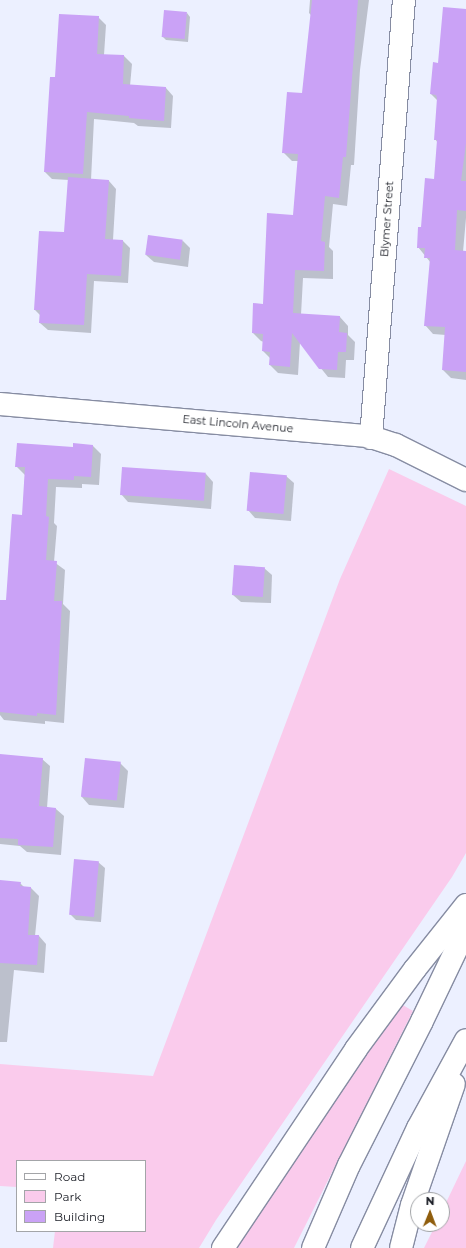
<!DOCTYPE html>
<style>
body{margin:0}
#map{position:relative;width:466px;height:1248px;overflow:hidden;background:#ecf0ff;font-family:Montserrat,sans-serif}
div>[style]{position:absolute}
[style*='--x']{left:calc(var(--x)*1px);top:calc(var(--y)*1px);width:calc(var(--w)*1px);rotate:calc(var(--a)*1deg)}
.green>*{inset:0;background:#facbec}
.shadow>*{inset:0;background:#0003}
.building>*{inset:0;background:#caa2f6;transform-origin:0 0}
.roads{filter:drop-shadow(1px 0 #868ca2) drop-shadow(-1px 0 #868ca2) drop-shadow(0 1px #868ca2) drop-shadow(0 -1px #868ca2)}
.street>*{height:22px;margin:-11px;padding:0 11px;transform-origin:11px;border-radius:11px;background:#fff}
.highway>*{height:22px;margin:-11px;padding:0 11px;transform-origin:11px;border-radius:11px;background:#fff}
span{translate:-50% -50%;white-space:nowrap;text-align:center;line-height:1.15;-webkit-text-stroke:3px #fff;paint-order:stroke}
.street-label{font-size:11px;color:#1a1d25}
.legend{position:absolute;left:16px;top:1160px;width:130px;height:72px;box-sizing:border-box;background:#fff;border:1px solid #a3a5a8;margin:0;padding:5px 7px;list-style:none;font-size:12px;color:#1a1d25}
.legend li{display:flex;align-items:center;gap:8px;height:20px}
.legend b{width:20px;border:1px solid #a3a5a8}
.north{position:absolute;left:410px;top:1192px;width:40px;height:40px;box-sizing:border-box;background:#fff;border:1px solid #a3a5a8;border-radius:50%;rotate:1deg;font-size:11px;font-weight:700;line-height:16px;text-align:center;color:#1a1d25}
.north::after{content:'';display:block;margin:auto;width:14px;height:18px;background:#8f5d0c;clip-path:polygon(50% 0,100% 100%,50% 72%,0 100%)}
</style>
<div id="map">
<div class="green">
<div style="clip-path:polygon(389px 469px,466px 506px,466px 853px,452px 877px,216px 1220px,199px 1248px,53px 1248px,55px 1231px,145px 1231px,145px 1161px,17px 1161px,17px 1187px,0 1186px,0 1064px,153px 1076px,340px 579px)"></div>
<div style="clip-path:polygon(401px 1004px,413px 1011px,294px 1248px,234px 1248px)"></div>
<div style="clip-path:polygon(466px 1161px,466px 1248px,424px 1248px,436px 1224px,442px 1224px,442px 1211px)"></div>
</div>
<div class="shadow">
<div style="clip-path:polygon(310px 0,369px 0,360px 70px,354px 165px,351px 165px,347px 206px,333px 204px,329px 247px,333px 251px,333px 279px,303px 278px,301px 315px,340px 317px,348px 326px,348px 335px,355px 342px,354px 360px,346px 360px,345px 378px,328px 377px,300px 342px,298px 375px,278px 373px,270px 365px,270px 358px,263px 351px,264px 342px,261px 341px,253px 333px,294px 216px,299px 161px,292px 161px,283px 152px,303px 94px,312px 16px,309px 13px)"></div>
<div style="clip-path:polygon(466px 10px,466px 218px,463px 252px,466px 252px,466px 380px,451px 378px,443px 370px,446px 335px,433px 334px,425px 325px,431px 263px,418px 247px,435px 180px,438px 143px,435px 139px,438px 101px,431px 94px,439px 64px)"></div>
<div style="clip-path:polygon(187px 13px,190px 17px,188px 42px,166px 40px,162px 36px)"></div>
<div style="clip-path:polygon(98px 17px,106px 25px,104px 55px,124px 56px,132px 64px,130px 86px,166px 88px,173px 96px,171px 128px,138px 126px,134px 123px,94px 119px,91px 180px,109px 181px,116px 189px,113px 240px,123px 241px,130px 248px,128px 283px,94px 281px,91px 333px,48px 330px,40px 323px,40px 315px,35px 310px,65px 233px,69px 180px,52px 179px,45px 172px,56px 78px)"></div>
<div style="clip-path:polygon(183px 241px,190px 248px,188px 267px,154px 262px,146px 255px)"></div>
<div style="clip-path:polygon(93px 446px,101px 454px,99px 485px,82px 484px,82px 488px,56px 487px,54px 523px,57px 526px,54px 562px,65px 570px,63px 604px,70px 611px,64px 723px,45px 721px,45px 724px,4px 720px,0 715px,0 601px,7px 601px,23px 516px,25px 475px,16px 466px,74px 448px)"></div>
<div style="clip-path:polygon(206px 474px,213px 482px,211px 509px,128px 502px,121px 494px)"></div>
<div style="clip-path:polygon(286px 476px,294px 483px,291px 521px,255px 518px,248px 510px)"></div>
<div style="clip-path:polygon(264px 568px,272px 575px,271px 603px,241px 602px,233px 595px)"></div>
<div style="clip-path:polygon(0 755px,42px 759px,50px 766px,47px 808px,56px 809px,64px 816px,61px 855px,27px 852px,20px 846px,0 844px)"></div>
<div style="clip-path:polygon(86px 760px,120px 763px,128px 771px,124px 808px,89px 805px,82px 797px)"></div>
<div style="clip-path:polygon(98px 862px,105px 868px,101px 922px,76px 920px,70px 914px)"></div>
<div style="clip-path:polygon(0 881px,20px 883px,25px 888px,31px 888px,39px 896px,35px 936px,39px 936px,46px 944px,44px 973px,14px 970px,7px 1042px,0 1042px)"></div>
</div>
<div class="building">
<div style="clip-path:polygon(312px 0,358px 0,346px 157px,343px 157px,339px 198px,325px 196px,321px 241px,325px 242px,324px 271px,295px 270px,293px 313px,340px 316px,339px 332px,347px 333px,346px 352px,338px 352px,337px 370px,319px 369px,292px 333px,290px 367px,269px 365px,270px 352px,262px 351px,263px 334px,252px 333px,253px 303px,263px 304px,267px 213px,293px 215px,298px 154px,282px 153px,287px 92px,302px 93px)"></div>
<div style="clip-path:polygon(443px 7px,466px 9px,466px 143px,461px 181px,466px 181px,466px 211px,457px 210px,455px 250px,466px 251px,466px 372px,442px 370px,445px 327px,424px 326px,430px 258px,424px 258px,425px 248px,417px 248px,418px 227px,421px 227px,425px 178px,434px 179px,437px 140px,434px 140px,437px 98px,436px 95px,430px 94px,433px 62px,438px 63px)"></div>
<div style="left:164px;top:10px;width:23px;height:27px;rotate:5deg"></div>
<div style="clip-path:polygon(59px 14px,99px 16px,97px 54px,124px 55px,123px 84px,166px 87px,164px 121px,129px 118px,129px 116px,87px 112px,83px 174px,44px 172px,50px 77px,55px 77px)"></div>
<div style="clip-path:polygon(68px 177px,109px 180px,105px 239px,123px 240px,121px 276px,87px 274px,84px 325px,39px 323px,40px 310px,34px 310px,39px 231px,64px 232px)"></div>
<div style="left:148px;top:235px;width:35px;height:20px;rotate:8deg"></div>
<div style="clip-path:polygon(17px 443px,73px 447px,73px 443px,93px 445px,91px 477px,74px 476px,74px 480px,48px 479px,46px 516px,49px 517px,46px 560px,57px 561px,54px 601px,62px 601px,56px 715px,37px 713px,37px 716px,0 712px,0 600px,6px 600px,12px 514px,22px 515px,25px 467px,15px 467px)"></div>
<div style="left:122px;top:467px;width:84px;height:28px;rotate:4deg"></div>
<div style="left:250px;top:472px;width:37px;height:39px;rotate:5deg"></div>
<div style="left:234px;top:565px;width:31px;height:30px;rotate:4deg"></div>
<div style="clip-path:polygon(0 754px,43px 758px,39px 806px,56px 808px,53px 847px,18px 845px,18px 839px,0 838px)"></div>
<div style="left:85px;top:758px;width:36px;height:39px;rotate:6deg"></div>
<div style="left:74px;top:859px;width:25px;height:56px;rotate:5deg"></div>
<div style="clip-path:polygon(0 880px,21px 882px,20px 886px,31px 887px,28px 935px,39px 935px,37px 965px,0 963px)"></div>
</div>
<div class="roads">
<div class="street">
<div style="--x:0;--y:404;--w:369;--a:5"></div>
<div style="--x:368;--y:436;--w:29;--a:18"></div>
<div style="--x:396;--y:445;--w:78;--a:26.6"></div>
<div style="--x:371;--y:438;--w:439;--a:-85.7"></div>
</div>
<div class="highway">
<div style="--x:223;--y:1248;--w:239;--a:-56.2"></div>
<div style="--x:356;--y:1049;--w:99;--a:-53.6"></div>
<div style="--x:415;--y:969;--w:82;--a:-51.4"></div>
<div style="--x:313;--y:1248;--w:90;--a:-66.6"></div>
<div style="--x:349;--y:1165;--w:161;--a:-63.1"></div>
<div style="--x:422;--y:1021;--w:102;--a:-64.4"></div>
<div style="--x:362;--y:1248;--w:132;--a:-65"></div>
<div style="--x:418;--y:1128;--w:100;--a:-61.4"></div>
<div style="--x:401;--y:1248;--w:44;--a:-75.7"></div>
<div style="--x:412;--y:1205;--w:128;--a:-70.9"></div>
</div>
</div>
<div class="street-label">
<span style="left:387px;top:219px;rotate:-86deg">Blymer Street</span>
<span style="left:238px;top:424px;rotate:5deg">East Lincoln Avenue</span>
</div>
<ul class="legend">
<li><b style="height:5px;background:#fff"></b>Road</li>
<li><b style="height:11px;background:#facbec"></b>Park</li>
<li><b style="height:11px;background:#caa2f6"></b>Building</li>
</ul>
<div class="north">N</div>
</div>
